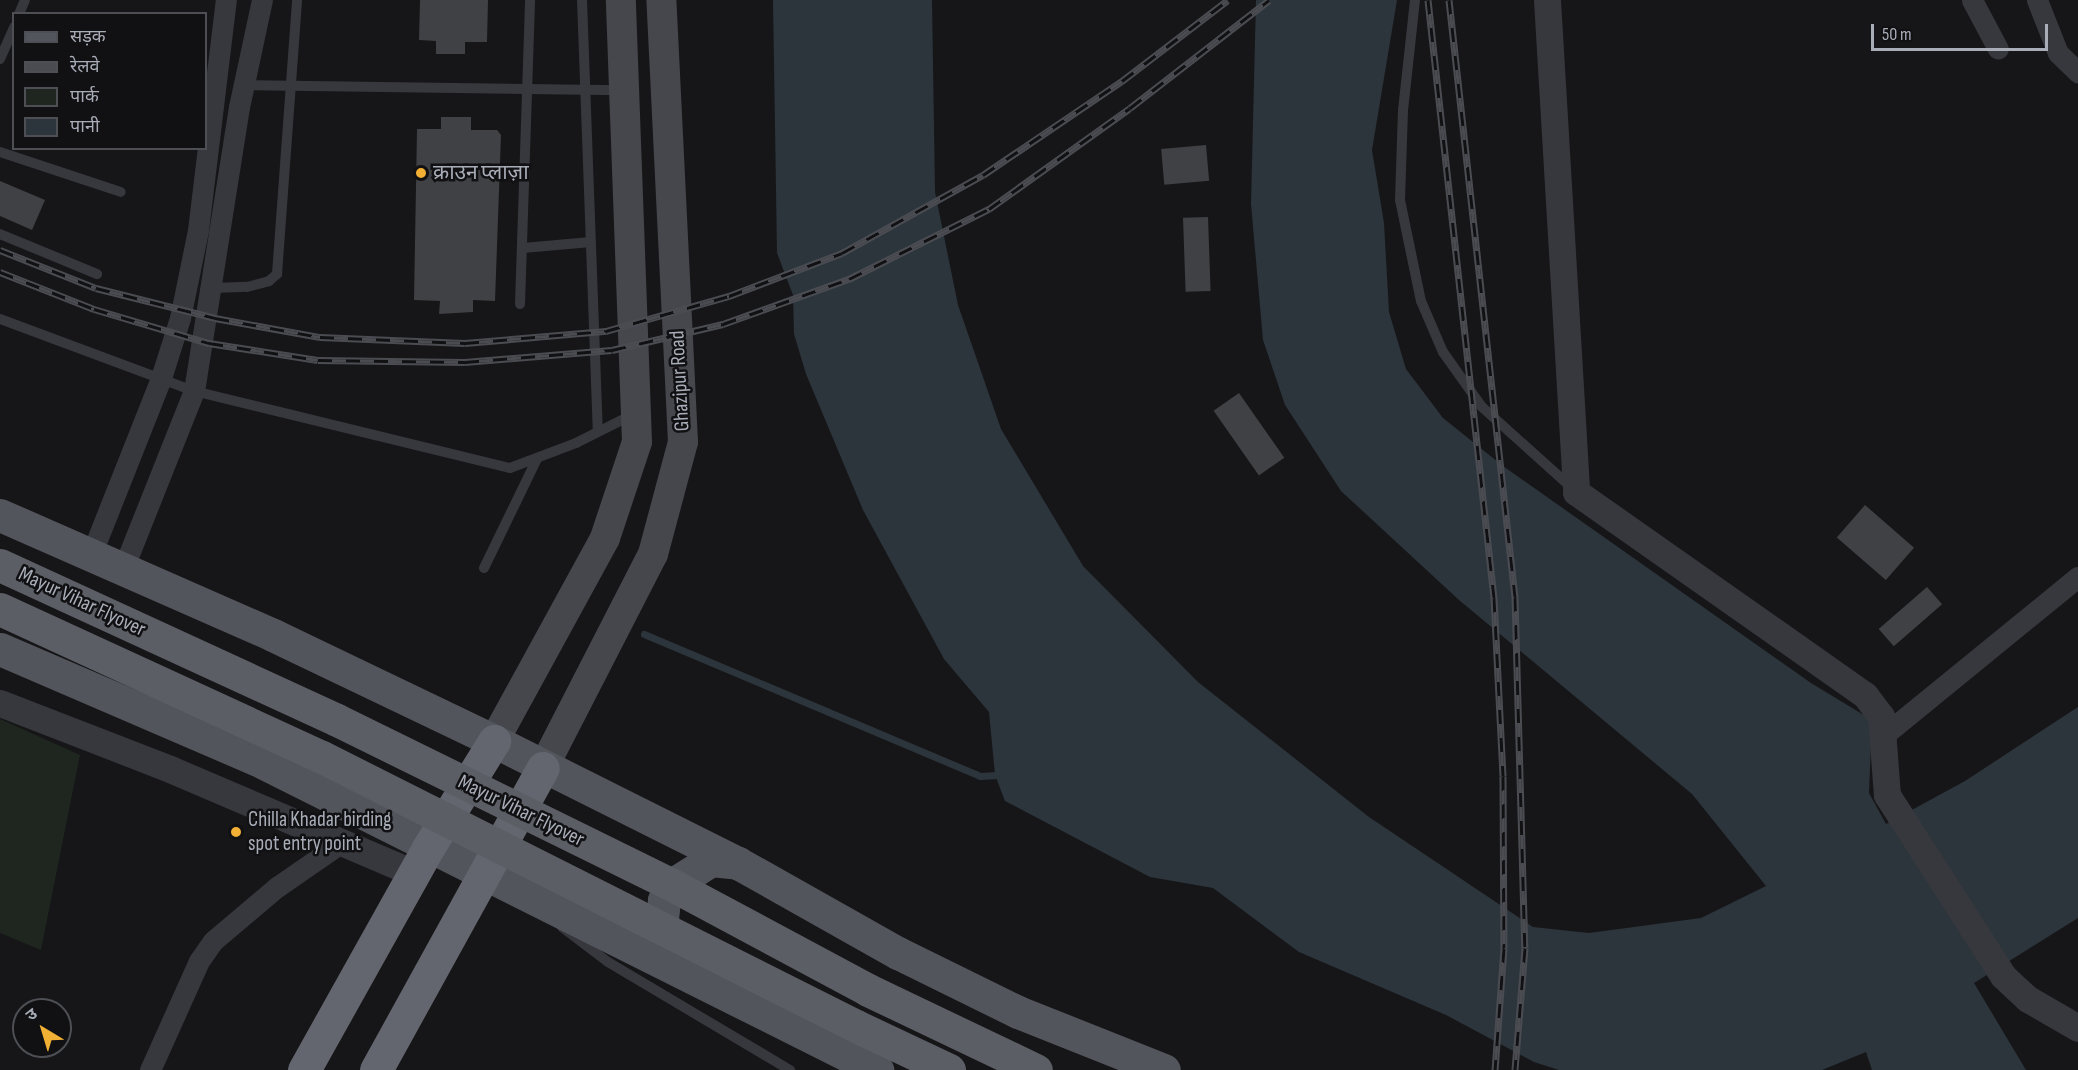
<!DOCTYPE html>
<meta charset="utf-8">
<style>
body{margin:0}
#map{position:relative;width:2078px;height:1070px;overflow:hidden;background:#161618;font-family:"Sofia Sans Condensed","Noto Sans Devanagari",sans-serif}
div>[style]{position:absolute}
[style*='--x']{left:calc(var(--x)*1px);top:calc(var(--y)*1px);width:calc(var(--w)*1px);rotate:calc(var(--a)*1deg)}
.green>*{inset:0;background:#1e261f}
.water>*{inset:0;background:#2c353c}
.stream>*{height:7px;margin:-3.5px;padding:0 3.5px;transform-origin:3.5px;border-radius:3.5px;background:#2c353c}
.building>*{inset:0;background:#404145;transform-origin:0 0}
.service>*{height:10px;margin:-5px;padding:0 5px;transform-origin:5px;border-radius:5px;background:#37383d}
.minor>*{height:21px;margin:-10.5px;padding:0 10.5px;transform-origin:10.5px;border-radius:10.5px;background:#37383d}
.tertiary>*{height:27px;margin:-13.5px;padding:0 13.5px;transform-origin:13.5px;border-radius:13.5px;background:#37383d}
.secondary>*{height:30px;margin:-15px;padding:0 15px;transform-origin:15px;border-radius:15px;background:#45474d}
.primary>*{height:33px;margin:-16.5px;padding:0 16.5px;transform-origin:16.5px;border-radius:16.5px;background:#53555c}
.trunk>*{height:33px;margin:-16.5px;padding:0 16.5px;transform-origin:16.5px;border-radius:16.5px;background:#5b5e65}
.motorway>*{height:33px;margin:-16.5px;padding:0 16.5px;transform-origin:16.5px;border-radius:16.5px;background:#63666e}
.rail>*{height:7px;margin-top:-3.5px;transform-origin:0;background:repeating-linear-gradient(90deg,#111113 0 14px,#4a4c52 0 28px);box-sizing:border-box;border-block:2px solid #4a4c52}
.trunk-bridge>*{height:33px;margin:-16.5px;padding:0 16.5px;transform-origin:16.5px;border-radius:16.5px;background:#5b5e65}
.dots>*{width:16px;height:16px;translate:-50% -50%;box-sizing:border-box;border:3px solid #111113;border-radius:50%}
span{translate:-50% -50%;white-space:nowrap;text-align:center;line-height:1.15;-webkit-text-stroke:5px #111113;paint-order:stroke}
.poi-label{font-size:21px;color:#a8adb8}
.left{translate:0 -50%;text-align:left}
.street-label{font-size:21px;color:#a8adb8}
.legend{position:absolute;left:12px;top:12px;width:195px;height:138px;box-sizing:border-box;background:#111113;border:2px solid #4d4f55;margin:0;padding:8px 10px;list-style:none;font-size:18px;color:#a8adb8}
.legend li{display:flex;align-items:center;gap:12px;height:30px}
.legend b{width:30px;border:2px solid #4d4f55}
.north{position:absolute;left:12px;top:998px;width:60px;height:60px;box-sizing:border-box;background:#111113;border:2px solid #4d4f55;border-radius:50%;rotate:322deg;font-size:16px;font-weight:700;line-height:24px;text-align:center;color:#a8adb8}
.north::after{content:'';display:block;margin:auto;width:21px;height:27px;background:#f2b134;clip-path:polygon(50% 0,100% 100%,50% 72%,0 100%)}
.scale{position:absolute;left:1871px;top:24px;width:177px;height:27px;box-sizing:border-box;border:3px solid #a8adb8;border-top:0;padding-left:8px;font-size:18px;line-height:21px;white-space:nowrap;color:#a8adb8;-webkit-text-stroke:4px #111113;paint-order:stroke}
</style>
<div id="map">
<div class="green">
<div style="clip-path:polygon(0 719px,80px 755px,41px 950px,0 933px)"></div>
</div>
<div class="water">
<div style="clip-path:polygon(773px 0,932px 0,935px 192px,958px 305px,1001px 429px,1083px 566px,1198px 682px,1369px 817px,1533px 927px,1589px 933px,1701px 918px,1766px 886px,1692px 794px,1459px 600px,1341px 491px,1285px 405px,1263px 340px,1251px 204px,1256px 0,1397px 0,1372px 150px,1384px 223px,1389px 312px,1406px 369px,1443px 418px,1503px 466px,1811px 683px,1872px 720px,1869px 793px,1886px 824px,1965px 781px,2078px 707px,2078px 918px,1974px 983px,2026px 1070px,1872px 1070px,1866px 1052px,1822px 1070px,1559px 1070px,1534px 1062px,1446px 1015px,1299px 952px,1213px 888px,1150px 877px,1005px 801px,995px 775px,989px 712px,944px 659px,863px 510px,806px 374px,794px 334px,793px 295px,777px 253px)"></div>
</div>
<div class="stream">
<div style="--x:644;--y:634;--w:365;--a:22.9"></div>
<div style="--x:980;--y:776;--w:22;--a:-3"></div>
</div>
<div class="building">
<div style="clip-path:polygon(420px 0,488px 0,487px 42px,465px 42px,465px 54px,436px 54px,436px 41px,419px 40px)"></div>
<div style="clip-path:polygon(441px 117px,471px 117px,471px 130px,497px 130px,501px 135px,495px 301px,473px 300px,473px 312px,439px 314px,440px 301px,414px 300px,417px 129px,441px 129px)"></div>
<div style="left:1206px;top:145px;width:36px;height:45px;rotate:85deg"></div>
<div style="clip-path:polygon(0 181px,45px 200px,32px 230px,0 216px)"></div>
<div style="left:1208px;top:217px;width:74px;height:25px;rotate:88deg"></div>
<div style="left:1239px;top:393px;width:79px;height:31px;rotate:55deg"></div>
<div style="left:1865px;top:505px;width:65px;height:43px;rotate:41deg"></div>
<div style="left:1927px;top:587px;width:23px;height:64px;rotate:49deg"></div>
</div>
<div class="service">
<div style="--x:582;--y:0;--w:432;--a:87.9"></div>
<div style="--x:1415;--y:0;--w:111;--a:96.2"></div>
<div style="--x:1403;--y:110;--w:90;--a:91.9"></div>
<div style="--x:1400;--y:200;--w:103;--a:78.3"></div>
<div style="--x:1421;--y:301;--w:56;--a:66.7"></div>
<div style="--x:1443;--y:352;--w:67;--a:54.7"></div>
<div style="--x:1482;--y:407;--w:120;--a:42"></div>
<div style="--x:19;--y:14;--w:15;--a:-67"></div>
<div style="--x:0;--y:59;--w:35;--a:-66"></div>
<div style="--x:244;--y:85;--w:377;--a:0.8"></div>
<div style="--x:0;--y:152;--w:127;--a:18.3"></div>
<div style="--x:0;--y:234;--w:105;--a:22.4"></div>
<div style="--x:523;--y:248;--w:68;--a:-5"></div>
<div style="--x:213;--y:288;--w:34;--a:-2"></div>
<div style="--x:247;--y:287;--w:23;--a:-15"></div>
<div style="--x:269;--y:281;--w:11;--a:-41"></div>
<div style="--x:277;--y:274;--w:275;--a:-85.8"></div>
<div style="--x:520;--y:304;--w:304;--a:-88.1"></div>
<div style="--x:0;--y:319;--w:207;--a:20.4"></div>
<div style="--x:194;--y:391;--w:325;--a:13.7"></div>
<div style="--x:510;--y:468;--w:71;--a:-20.7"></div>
<div style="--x:576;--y:443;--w:63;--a:-26.6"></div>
<div style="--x:484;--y:568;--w:121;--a:-64.1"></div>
<div style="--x:562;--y:927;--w:58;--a:37.3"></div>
<div style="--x:608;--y:962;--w:212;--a:30.7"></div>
</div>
<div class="minor">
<div style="--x:1972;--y:0;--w:55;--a:62"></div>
<div style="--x:2037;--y:0;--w:57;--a:68.4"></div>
<div style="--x:2058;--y:53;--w:28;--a:44"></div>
<div style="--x:91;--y:555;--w:190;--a:-68.4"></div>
<div style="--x:161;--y:378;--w:63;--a:-72.4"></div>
<div style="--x:180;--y:318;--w:90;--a:-78.4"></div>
<div style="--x:198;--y:230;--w:232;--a:-83.1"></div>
<div style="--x:123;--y:569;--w:192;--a:-68.3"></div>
<div style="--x:194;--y:391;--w:288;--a:-81"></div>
<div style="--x:239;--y:107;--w:109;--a:-77.9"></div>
<div style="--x:1884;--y:735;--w:250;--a:-39.2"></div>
<div style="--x:150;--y:1070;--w:120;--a:-65.8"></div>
<div style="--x:199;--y:961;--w:24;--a:-55"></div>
<div style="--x:213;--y:941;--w:84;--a:-40.2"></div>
<div style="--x:277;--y:887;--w:79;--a:-34.7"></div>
</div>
<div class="tertiary">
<div style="--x:1547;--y:0;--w:493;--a:86.6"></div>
<div style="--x:1576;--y:492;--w:353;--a:35.1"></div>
<div style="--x:1865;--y:695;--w:26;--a:53"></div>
<div style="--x:1881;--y:716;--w:79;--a:85.7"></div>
<div style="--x:1887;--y:795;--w:215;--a:57.3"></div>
<div style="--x:2003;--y:976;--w:34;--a:43"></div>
<div style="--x:2028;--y:999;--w:58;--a:30.1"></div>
<div style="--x:0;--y:703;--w:182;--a:21.2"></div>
<div style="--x:170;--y:769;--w:265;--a:23.1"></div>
</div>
<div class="secondary">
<div style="--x:494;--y:741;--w:231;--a:-61.3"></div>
<div style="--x:605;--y:538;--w:101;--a:-71.6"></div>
<div style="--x:637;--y:442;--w:442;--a:-92.1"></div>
<div style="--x:543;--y:768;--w:241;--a:-62.8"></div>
<div style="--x:653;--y:554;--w:116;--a:-75"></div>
<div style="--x:683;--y:442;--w:443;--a:-92.8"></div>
</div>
<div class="primary">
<div style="--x:0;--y:515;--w:298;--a:23.7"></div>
<div style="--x:273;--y:635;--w:245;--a:25.6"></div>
<div style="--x:494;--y:741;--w:273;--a:26.6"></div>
<div style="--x:738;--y:863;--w:184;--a:29.4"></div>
<div style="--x:898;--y:953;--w:134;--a:26.2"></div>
<div style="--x:1018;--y:1012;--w:157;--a:21.7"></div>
<div style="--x:0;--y:649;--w:279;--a:23.3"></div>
<div style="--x:256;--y:759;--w:695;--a:26.6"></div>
<div style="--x:673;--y:954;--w:16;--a:-120"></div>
<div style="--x:665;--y:940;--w:21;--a:-98"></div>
<div style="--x:662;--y:919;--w:19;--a:-84"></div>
<div style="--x:664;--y:900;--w:20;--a:-57"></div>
<div style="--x:675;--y:883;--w:43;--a:-32.6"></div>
<div style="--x:711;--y:860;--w:27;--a:6"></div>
</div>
<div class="trunk">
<div style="--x:868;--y:990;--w:186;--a:25.5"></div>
<div style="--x:856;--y:1026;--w:103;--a:25.3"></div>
</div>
<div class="motorway">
<div style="--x:304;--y:1070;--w:254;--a:-60.8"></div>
<div style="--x:428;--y:848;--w:126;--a:-58.3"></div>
<div style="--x:376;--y:1070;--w:345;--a:-61.1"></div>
</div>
<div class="rail">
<div style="--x:1428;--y:0;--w:602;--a:83.7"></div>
<div style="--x:1494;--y:598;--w:178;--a:87.1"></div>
<div style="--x:1503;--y:776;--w:172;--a:89.7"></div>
<div style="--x:1504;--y:948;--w:122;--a:94.2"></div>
<div style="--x:1449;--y:0;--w:601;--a:83.69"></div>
<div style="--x:1515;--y:597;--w:351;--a:88.4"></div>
<div style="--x:1525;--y:948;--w:122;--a:94.7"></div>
<div style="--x:0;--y:250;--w:103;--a:21.6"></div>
<div style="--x:96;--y:288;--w:123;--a:14.1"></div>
<div style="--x:215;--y:318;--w:107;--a:10.3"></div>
<div style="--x:320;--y:337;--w:145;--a:2.4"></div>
<div style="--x:465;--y:343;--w:142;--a:-4.9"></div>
<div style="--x:606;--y:331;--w:128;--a:-15.9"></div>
<div style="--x:729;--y:296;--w:121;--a:-20.8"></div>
<div style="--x:842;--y:253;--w:161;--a:-29"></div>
<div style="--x:983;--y:175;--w:168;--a:-34.1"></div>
<div style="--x:1122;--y:81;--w:133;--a:-37.4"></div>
<div style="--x:0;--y:272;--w:101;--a:21.5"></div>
<div style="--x:94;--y:309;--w:120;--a:16.5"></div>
<div style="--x:209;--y:343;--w:110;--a:8.9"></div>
<div style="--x:318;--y:360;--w:147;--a:0.8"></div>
<div style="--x:465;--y:362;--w:147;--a:-4.7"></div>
<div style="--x:612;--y:350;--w:114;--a:-13.2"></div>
<div style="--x:723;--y:324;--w:134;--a:-19.7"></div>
<div style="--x:849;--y:279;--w:157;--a:-26.6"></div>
<div style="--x:989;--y:209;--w:173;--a:-35.6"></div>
<div style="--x:1130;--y:108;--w:176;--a:-37.8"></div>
</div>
<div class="trunk-bridge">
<div style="--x:0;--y:565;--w:371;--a:24.7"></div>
<div style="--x:337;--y:720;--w:380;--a:26.2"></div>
<div style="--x:678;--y:888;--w:216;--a:28.2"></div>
<div style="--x:0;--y:609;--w:354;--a:24.7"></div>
<div style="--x:322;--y:757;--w:598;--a:26.74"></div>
</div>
<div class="dots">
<div style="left:421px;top:173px;background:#f2b134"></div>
<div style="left:236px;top:832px;background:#f2b134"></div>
</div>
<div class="poi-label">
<span class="left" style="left:433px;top:173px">क्राउन प्लाज़ा</span>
<span class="left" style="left:248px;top:832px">Chilla Khadar birding<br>spot entry point</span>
</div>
<div class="street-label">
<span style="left:680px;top:381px;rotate:-93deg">Ghazipur Road</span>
<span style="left:82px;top:602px;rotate:25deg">Mayur Vihar Flyover</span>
<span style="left:521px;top:811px;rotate:26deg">Mayur Vihar Flyover</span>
</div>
<ul class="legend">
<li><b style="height:8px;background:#53555c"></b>सड़क</li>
<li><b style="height:8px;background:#4a4c52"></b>रेलवे</li>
<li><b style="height:16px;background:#1e261f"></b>पार्क</li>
<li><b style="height:16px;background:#2c353c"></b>पानी</li>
</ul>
<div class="north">उ</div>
<div class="scale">50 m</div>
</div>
